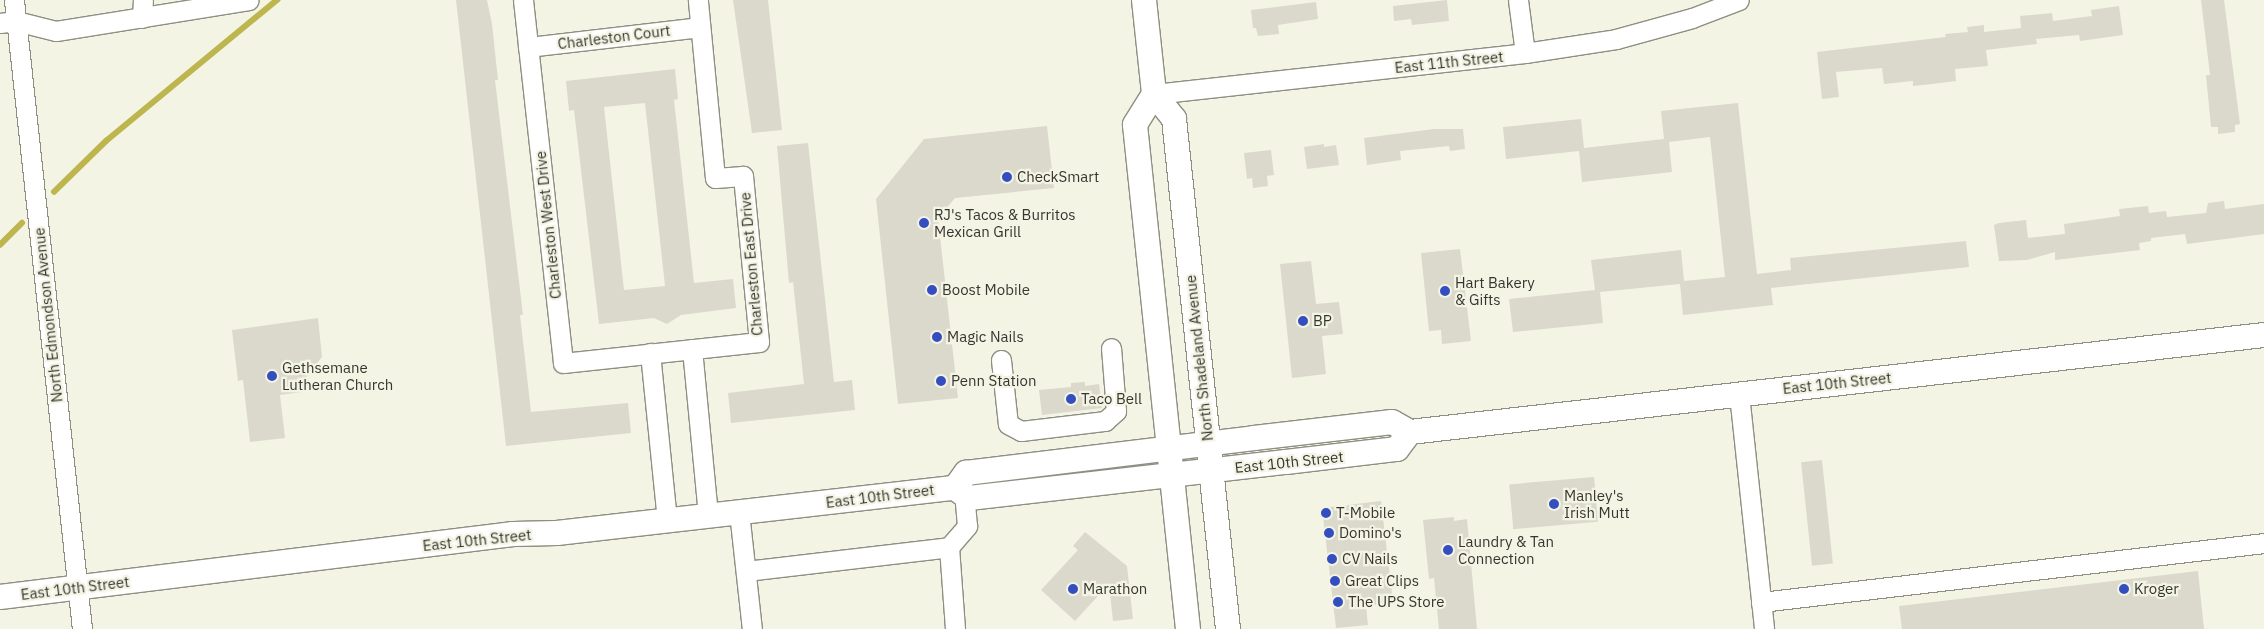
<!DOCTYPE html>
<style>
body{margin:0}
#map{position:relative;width:2264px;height:629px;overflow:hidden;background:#f4f4e5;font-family:"IBM Plex Sans",sans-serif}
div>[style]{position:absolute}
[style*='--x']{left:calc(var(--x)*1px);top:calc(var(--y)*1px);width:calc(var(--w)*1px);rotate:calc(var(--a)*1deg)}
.stream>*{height:5.5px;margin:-2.75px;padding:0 2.75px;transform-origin:2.75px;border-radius:2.75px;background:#bdb54e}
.building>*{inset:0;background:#dad9cb;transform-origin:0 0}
.roads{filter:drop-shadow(1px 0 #8f8e81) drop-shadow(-1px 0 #8f8e81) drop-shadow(0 1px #8f8e81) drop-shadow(0 -1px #8f8e81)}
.minor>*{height:19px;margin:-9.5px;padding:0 9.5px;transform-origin:9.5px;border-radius:9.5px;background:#fff}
.major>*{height:24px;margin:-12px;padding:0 12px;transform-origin:12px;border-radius:12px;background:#fff}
.dots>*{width:14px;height:14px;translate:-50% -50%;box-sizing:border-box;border:2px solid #f4f4e5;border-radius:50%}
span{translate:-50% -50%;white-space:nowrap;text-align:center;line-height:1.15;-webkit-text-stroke:4.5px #f4f4e5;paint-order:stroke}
.street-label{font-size:15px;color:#363630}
.poi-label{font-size:15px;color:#363630}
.left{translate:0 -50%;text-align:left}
</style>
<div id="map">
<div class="stream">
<div style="--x:54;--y:192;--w:73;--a:-44.4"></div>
<div style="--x:106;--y:141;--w:222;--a:-39.5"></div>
<div style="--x:0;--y:245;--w:31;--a:-45"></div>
</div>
<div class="building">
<div style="clip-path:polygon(456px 0,487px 0,492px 24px,498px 80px,495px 80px,523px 315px,520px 315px,531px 412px,628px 403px,631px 433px,506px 446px)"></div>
<div style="clip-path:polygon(733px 0,768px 0,782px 130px,752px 133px)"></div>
<div style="clip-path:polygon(1447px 0,1449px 21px,1412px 25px,1411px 19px,1394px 21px,1393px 6px)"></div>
<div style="clip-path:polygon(2201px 0,2224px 0,2240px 124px,2235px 125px,2235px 132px,2218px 134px,2218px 127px,2211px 127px,2206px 75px,2210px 75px)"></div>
<div style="clip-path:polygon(1316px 2px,1318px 19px,1278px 25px,1279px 34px,1258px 36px,1256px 28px,1253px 28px,1251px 10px)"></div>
<div style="clip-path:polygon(2119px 6px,2123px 35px,2080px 41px,2079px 35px,2036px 39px,2037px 44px,1986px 50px,1988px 66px,1955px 69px,1956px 81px,1932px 84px,1913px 86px,1913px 81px,1884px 84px,1882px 68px,1836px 72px,1839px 97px,1822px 99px,1817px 52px,1946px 37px,1945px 34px,1968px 32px,1967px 27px,1984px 25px,1984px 32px,2021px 28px,2020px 16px,2052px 13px,2053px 21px,2092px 16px,2091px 10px)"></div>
<div style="clip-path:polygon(evenodd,675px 69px,678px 99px,674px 100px,694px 283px,733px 279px,736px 308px,681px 315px,667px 324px,654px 318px,599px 324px,574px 110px,569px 111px,566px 81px,675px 69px,645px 103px,665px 286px,624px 290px,604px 107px,645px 103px)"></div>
<div style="clip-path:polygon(1738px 103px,1757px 274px,1791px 270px,1790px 258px,1966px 241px,1969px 267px,1771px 288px,1773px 305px,1683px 315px,1680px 284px,1600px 292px,1603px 323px,1513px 332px,1509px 299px,1595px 290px,1591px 260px,1681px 250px,1684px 281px,1725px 277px,1710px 137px,1669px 142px,1672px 172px,1582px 182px,1579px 151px,1506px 159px,1503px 127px,1581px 119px,1584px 148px,1664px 139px,1661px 111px)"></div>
<div style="clip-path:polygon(1047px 126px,1054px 188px,955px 198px,938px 218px,958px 398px,898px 404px,876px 199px,924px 139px)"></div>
<div style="clip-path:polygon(1434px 129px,1463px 129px,1465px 149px,1450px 151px,1449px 146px,1400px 151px,1401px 160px,1367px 165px,1364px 138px)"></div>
<div style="clip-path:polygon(808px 143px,834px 382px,852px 380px,855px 410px,731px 423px,728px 393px,804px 384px,793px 282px,789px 283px,777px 146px)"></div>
<div style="clip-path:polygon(1324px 144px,1324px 147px,1336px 145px,1339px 165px,1307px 169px,1304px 147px)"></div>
<div style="clip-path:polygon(1271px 150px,1274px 175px,1267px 176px,1268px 186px,1253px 188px,1252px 178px,1247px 179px,1244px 153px)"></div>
<div style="clip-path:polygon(2224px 201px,2225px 209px,2264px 204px,2264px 234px,2187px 244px,2185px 234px,2151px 238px,2151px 241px,2139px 243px,2140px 250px,2055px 260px,2055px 252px,2027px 260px,1999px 261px,1994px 225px,1999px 223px,2026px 220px,2028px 238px,2065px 234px,2064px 224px,2120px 216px,2119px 209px,2148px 206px,2149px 213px,2166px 211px,2167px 217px,2206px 213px,2208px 203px)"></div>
<div style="clip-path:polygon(1460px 249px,1471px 341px,1442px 344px,1441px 330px,1429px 331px,1421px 253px)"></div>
<div style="clip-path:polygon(1311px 261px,1316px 304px,1339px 302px,1343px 334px,1322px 336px,1326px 374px,1292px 378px,1280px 264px)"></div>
<div style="clip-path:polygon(318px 318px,322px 357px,307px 376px,309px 391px,280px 395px,285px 438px,250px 442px,243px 380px,238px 381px,232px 330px)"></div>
<div style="clip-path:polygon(1085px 382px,1085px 386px,1099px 384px,1102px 408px,1042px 415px,1039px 390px,1071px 387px,1071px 383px)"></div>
<div style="left:1822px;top:460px;width:104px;height:21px;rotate:84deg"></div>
<div style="left:1594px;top:477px;width:45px;height:85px;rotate:85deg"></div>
<div style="clip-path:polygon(1381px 501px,1392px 593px,1384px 604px,1366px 606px,1368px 625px,1336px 628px,1322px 508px)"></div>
<div style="clip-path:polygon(1454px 517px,1454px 521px,1467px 519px,1477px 629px,1439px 629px,1434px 578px,1429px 579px,1423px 520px)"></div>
<div style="clip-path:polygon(1085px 532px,1127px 566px,1133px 619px,1113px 621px,1109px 584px,1075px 621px,1041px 590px,1078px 550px,1073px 546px)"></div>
<div style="clip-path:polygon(2198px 571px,2204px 629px,1902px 629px,1899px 606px)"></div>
</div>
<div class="roads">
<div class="minor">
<div style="--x:14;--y:0;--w:633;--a:83.83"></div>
<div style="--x:523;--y:0;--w:365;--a:83.7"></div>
<div style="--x:563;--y:363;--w:197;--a:-6.1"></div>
<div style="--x:759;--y:342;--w:167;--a:-95.5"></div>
<div style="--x:743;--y:176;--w:28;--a:176"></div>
<div style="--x:715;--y:178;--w:179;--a:-95.5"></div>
<div style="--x:1518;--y:0;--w:53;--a:82.5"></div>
<div style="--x:142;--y:18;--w:18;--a:-87"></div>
<div style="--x:0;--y:23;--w:16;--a:-7"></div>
<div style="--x:16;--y:21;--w:41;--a:14"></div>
<div style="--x:56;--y:31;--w:195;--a:-9.1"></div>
<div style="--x:528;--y:47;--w:173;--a:-6.6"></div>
<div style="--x:1154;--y:94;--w:373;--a:-6.3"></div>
<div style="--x:1525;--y:53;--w:92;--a:-8.7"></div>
<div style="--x:1616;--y:39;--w:79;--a:-15.4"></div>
<div style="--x:1692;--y:18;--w:50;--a:-21"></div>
<div style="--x:692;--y:349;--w:168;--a:84.5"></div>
<div style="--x:650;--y:353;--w:169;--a:84.2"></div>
<div style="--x:1001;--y:360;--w:64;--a:83.8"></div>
<div style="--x:1008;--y:424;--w:15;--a:28"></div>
<div style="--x:1021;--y:431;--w:85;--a:-6.8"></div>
<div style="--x:1105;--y:421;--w:15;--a:-42"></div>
<div style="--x:1116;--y:411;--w:63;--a:-94.5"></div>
<div style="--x:1739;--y:394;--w:236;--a:83.9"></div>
<div style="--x:739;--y:512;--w:118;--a:83.7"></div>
<div style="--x:949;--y:547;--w:82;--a:85.8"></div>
<div style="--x:746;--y:571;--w:204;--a:-6.7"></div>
<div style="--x:949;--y:547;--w:28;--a:-49"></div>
<div style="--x:967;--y:526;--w:32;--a:-95"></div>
<div style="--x:1761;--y:602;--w:506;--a:-6.69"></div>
</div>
<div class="major">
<div style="--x:1144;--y:0;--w:95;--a:83.9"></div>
<div style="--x:1154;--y:94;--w:32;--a:51"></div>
<div style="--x:1174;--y:119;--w:513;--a:83.96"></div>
<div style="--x:1154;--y:94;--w:36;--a:122"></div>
<div style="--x:1135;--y:125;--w:507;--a:84"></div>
<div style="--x:955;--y:488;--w:19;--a:-54"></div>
<div style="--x:966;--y:473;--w:290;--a:-6.9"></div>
<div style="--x:1254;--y:438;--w:139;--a:-6.6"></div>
<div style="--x:1392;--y:422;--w:21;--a:29"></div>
<div style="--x:1410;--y:432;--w:859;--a:-6.48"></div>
<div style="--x:0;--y:597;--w:517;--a:-7"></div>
<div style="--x:513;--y:534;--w:44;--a:-1.3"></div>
<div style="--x:557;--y:533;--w:401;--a:-6.5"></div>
<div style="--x:955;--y:488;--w:17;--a:36"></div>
<div style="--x:969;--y:498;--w:319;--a:-6.5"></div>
<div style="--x:1286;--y:462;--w:112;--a:-6.7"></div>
<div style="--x:1397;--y:449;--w:21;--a:-53"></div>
</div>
</div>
<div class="dots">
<div style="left:1007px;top:177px;background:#344ec0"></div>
<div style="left:924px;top:223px;background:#344ec0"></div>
<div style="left:932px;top:290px;background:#344ec0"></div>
<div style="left:1445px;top:291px;background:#344ec0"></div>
<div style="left:1303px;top:321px;background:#344ec0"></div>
<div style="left:937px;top:337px;background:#344ec0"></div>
<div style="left:272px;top:376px;background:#344ec0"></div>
<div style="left:941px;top:381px;background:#344ec0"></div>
<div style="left:1071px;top:399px;background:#344ec0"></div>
<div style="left:1554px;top:504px;background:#344ec0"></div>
<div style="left:1326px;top:513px;background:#344ec0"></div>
<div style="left:1329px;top:533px;background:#344ec0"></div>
<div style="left:1448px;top:550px;background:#344ec0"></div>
<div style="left:1332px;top:559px;background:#344ec0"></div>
<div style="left:1335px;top:581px;background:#344ec0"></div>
<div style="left:1073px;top:589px;background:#344ec0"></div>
<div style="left:2124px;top:589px;background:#344ec0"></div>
<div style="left:1338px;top:602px;background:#344ec0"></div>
</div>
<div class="street-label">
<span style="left:614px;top:37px;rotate:-7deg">Charleston Court</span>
<span style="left:1449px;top:62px;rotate:-6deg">East 11th Street</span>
<span style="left:548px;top:225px;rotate:-96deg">Charleston West Drive</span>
<span style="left:751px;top:264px;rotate:-95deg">Charleston East Drive</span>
<span style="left:48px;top:315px;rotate:-96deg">North Edmondson Avenue</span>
<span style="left:1199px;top:358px;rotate:-96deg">North Shadeland Avenue</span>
<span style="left:1837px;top:383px;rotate:-6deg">East 10th Street</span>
<span style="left:1289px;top:462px;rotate:-6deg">East 10th Street</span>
<span style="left:880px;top:496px;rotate:-7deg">East 10th Street</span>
<span style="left:477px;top:540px;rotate:-6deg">East 10th Street</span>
<span style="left:75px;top:588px;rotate:-7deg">East 10th Street</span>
</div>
<div class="poi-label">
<span class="left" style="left:1017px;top:177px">CheckSmart</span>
<span class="left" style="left:934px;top:223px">RJ's Tacos &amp; Burritos<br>Mexican Grill</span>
<span class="left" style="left:1455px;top:291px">Hart Bakery<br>&amp; Gifts</span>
<span class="left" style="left:942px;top:290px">Boost Mobile</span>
<span class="left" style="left:1313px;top:321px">BP</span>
<span class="left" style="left:947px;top:337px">Magic Nails</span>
<span class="left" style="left:282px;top:376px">Gethsemane<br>Lutheran Church</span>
<span class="left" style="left:951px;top:381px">Penn Station</span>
<span class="left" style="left:1081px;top:399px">Taco Bell</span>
<span class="left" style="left:1564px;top:504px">Manley's<br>Irish Mutt</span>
<span class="left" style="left:1336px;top:513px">T-Mobile</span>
<span class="left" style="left:1339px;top:533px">Domino's</span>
<span class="left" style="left:1458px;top:550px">Laundry &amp; Tan<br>Connection</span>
<span class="left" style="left:1342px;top:559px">CV Nails</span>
<span class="left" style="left:1345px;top:581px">Great Clips</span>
<span class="left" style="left:1083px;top:589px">Marathon</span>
<span class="left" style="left:2134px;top:589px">Kroger</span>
<span class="left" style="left:1348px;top:602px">The UPS Store</span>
</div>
</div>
